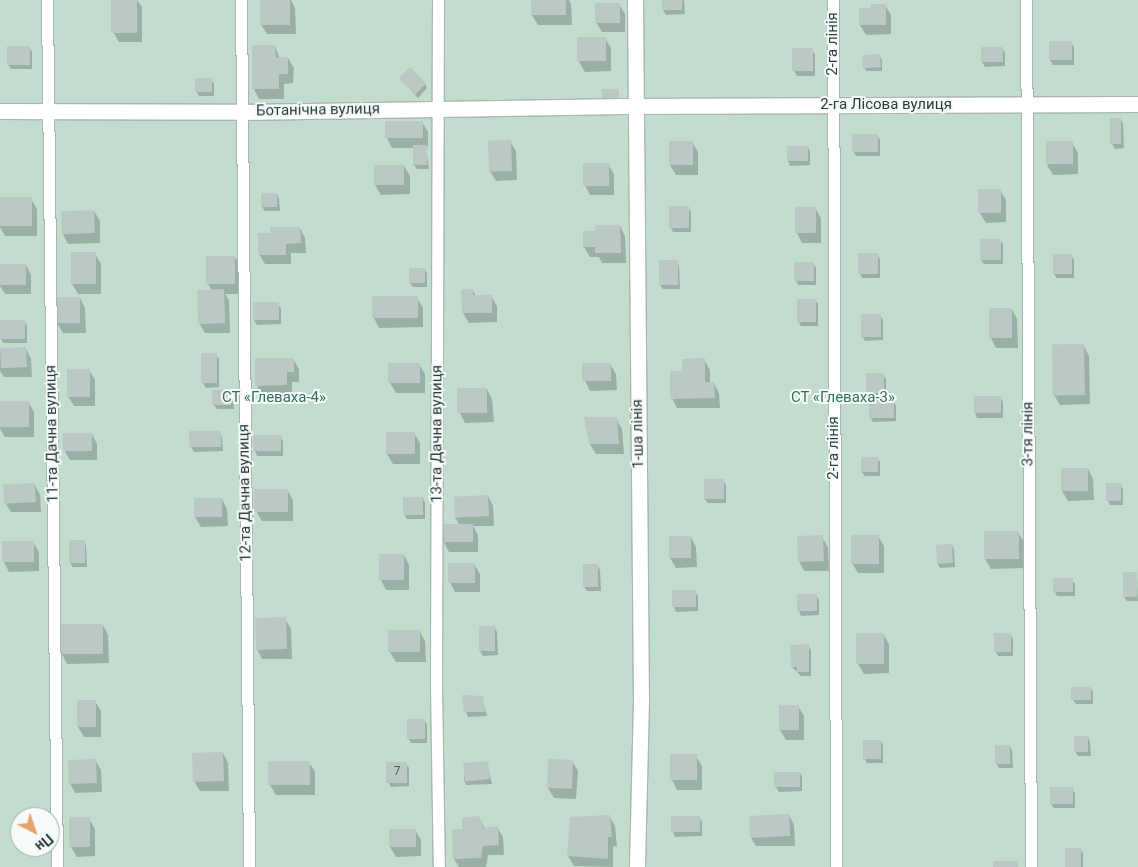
<!DOCTYPE html>
<meta charset="utf-8">
<style>
body{margin:0}
#map{position:relative;width:1138px;height:867px;overflow:hidden;background:#e6edec;font-family:Roboto,sans-serif}
div>[style]{position:absolute}
[style*='--x']{left:calc(var(--x)*1px);top:calc(var(--y)*1px);width:calc(var(--w)*1px);rotate:calc(var(--a)*1deg)}
.green>*{inset:0;background:#c2dcce}
.shadow>*{inset:0;background:#0003}
.building>*{inset:0;background:#bbc8c5;transform-origin:0 0}
.roads{filter:drop-shadow(1px 0 #a9b5b4) drop-shadow(-1px 0 #a9b5b4) drop-shadow(0 1px #a9b5b4) drop-shadow(0 -1px #a9b5b4)}
.service>*{height:11px;margin:-5.5px;padding:0 5.5px;transform-origin:5.5px;border-radius:5.5px;background:#fff}
.minor>*{height:15px;margin:-7.5px;padding:0 7.5px;transform-origin:7.5px;border-radius:7.5px;background:#fff}
span{translate:-50% -50%;white-space:nowrap;text-align:center;line-height:1.15;-webkit-text-stroke:4px #f6faf9;paint-order:stroke}
.number-label{font-size:12px;color:#4c605e}
.number-label span{-webkit-text-stroke-width:0}
.street-label{font-size:15px;color:#273e3c}
.park-label{font-size:15px;color:#357058}
.north{position:absolute;left:10px;top:807px;width:50px;height:50px;box-sizing:border-box;background:#f6faf9;border:1px solid #a3afad;border-radius:50%;rotate:139deg;font-size:14px;font-weight:700;line-height:20px;text-align:center;color:#273e3c}
.north::after{content:'';display:block;margin:auto;width:18px;height:22px;background:#e3a36e;clip-path:polygon(50% 0,100% 100%,50% 72%,0 100%)}
</style>
<div id="map">
<div class="green">
<div style="clip-path:polygon(evenodd,0 0,1138px 0,1138px 867px,0 867px,0 0,20px 817px,50px 817px,50px 847px,20px 847px,20px 817px)"></div>
</div>
<div class="shadow">
<div style="clip-path:polygon(113px 0,137px 0,142px 7px,142px 42px,119px 42px,113px 32px)"></div>
<div style="clip-path:polygon(261px 0,291px 0,295px 8px,296px 34px,267px 34px,261px 24px)"></div>
<div style="clip-path:polygon(532px 0,569px 0,571px 4px,572px 25px,538px 25px,532px 15px)"></div>
<div style="clip-path:polygon(663px 0,684px 0,685px 14px,666px 15px,663px 10px)"></div>
<div style="clip-path:polygon(619px 4px,625px 14px,625px 32px,602px 32px,596px 22px)"></div>
<div style="clip-path:polygon(885px 5px,891px 15px,891px 34px,866px 35px,860px 25px,872px 9px)"></div>
<div style="clip-path:polygon(605px 38px,611px 48px,611px 71px,585px 72px,579px 62px)"></div>
<div style="clip-path:polygon(1050px 43px,1071px 43px,1074px 47px,1074px 65px,1053px 65px,1050px 60px)"></div>
<div style="clip-path:polygon(253px 46px,275px 46px,280px 59px,288px 58px,294px 68px,293px 83px,284px 84px,284px 99px,259px 99px,254px 89px)"></div>
<div style="clip-path:polygon(29px 47px,32px 52px,32px 69px,11px 69px,8px 65px)"></div>
<div style="clip-path:polygon(1002px 48px,1005px 53px,1005px 66px,985px 67px,982px 62px)"></div>
<div style="clip-path:polygon(812px 50px,815px 54px,815px 76px,797px 76px,794px 71px)"></div>
<div style="clip-path:polygon(880px 56px,882px 60px,882px 71px,866px 71px,864px 67px)"></div>
<div style="clip-path:polygon(400px 78px,425px 84px,427px 88px,418px 98px)"></div>
<div style="clip-path:polygon(211px 79px,214px 84px,214px 96px,199px 96px,196px 91px)"></div>
<div style="clip-path:polygon(1112px 119px,1121px 119px,1123px 124px,1124px 148px,1115px 149px,1112px 144px)"></div>
<div style="clip-path:polygon(422px 122px,428px 132px,428px 147px,426px 147px,429px 169px,417px 169px,414px 165px,414px 148px,392px 148px,387px 138px)"></div>
<div style="clip-path:polygon(877px 135px,880px 140px,880px 156px,856px 156px,854px 152px)"></div>
<div style="clip-path:polygon(510px 141px,516px 151px,517px 180px,496px 181px,490px 171px)"></div>
<div style="clip-path:polygon(670px 142px,692px 142px,698px 152px,698px 175px,676px 175px,670px 165px)"></div>
<div style="clip-path:polygon(1072px 143px,1078px 153px,1078px 174px,1053px 175px,1047px 165px)"></div>
<div style="clip-path:polygon(788px 147px,808px 147px,810px 152px,810px 165px,790px 166px,788px 161px)"></div>
<div style="clip-path:polygon(608px 164px,614px 174px,614px 195px,590px 195px,585px 185px)"></div>
<div style="clip-path:polygon(404px 166px,410px 176px,410px 194px,381px 195px,375px 185px,375px 167px)"></div>
<div style="clip-path:polygon(1000px 190px,1006px 200px,1006px 222px,986px 223px,980px 213px)"></div>
<div style="clip-path:polygon(277px 194px,279px 199px,280px 211px,265px 211px,262px 207px)"></div>
<div style="clip-path:polygon(0 199px,31px 199px,37px 209px,37px 236px,5px 236px,0 227px)"></div>
<div style="clip-path:polygon(688px 207px,691px 212px,691px 232px,673px 232px,671px 228px)"></div>
<div style="clip-path:polygon(815px 208px,821px 218px,821px 243px,802px 243px,797px 233px)"></div>
<div style="clip-path:polygon(94px 211px,100px 221px,100px 243px,68px 244px,63px 234px)"></div>
<div style="clip-path:polygon(620px 226px,625px 236px,626px 263px,602px 263px,599px 257px,590px 257px,584px 247px,584px 232px,596px 232px)"></div>
<div style="clip-path:polygon(300px 228px,305px 238px,306px 253px,291px 253px,291px 264px,265px 264px,259px 254px)"></div>
<div style="clip-path:polygon(1000px 240px,1003px 244px,1003px 264px,984px 264px,981px 260px)"></div>
<div style="clip-path:polygon(95px 254px,101px 264px,101px 294px,78px 294px,72px 284px)"></div>
<div style="clip-path:polygon(877px 254px,880px 259px,880px 278px,862px 278px,860px 274px)"></div>
<div style="clip-path:polygon(1071px 255px,1074px 260px,1074px 278px,1057px 278px,1054px 274px)"></div>
<div style="clip-path:polygon(235px 257px,240px 267px,241px 294px,225px 294px,229px 300px,230px 333px,205px 333px,199px 323px,212px 291px,208px 284px)"></div>
<div style="clip-path:polygon(677px 261px,679px 266px,680px 289px,663px 289px,660px 285px)"></div>
<div style="clip-path:polygon(813px 263px,816px 268px,816px 285px,798px 285px,796px 281px)"></div>
<div style="clip-path:polygon(26px 265px,31px 275px,31px 294px,5px 294px,0 286px,0 266px)"></div>
<div style="clip-path:polygon(424px 269px,427px 273px,427px 287px,413px 287px,410px 283px)"></div>
<div style="clip-path:polygon(473px 290px,476px 297px,491px 296px,497px 306px,497px 322px,469px 323px,463px 313px)"></div>
<div style="clip-path:polygon(57px 298px,80px 298px,85px 308px,86px 333px,63px 333px,57px 323px)"></div>
<div style="clip-path:polygon(417px 298px,423px 308px,423px 327px,379px 328px,374px 318px)"></div>
<div style="clip-path:polygon(815px 300px,818px 304px,818px 326px,801px 326px,798px 321px)"></div>
<div style="clip-path:polygon(278px 304px,281px 308px,281px 324px,257px 325px,254px 320px)"></div>
<div style="clip-path:polygon(1012px 309px,1017px 319px,1018px 348px,996px 348px,991px 338px)"></div>
<div style="clip-path:polygon(880px 315px,883px 320px,883px 340px,865px 341px,862px 336px)"></div>
<div style="clip-path:polygon(24px 321px,27px 326px,27px 343px,3px 343px,1px 338px)"></div>
<div style="clip-path:polygon(1084px 346px,1089px 356px,1090px 404px,1060px 405px,1054px 395px)"></div>
<div style="clip-path:polygon(0 349px,26px 349px,31px 359px,32px 377px,4px 377px,0 371px)"></div>
<div style="clip-path:polygon(216px 355px,219px 359px,219px 387px,206px 388px,203px 383px)"></div>
<div style="clip-path:polygon(293px 359px,299px 369px,299px 382px,292px 382px,292px 395px,262px 396px,257px 386px)"></div>
<div style="clip-path:polygon(704px 360px,710px 370px,710px 383px,714px 383px,719px 393px,720px 408px,677px 408px,672px 398px,684px 372px)"></div>
<div style="clip-path:polygon(419px 364px,425px 374px,425px 393px,396px 393px,390px 383px)"></div>
<div style="clip-path:polygon(610px 364px,616px 374px,617px 390px,590px 391px,585px 381px)"></div>
<div style="clip-path:polygon(89px 370px,95px 380px,95px 406px,74px 406px,68px 396px)"></div>
<div style="clip-path:polygon(883px 374px,886px 379px,886px 397px,871px 398px,868px 393px)"></div>
<div style="clip-path:polygon(487px 389px,492px 399px,494px 422px,465px 423px,460px 413px)"></div>
<div style="clip-path:polygon(231px 392px,233px 396px,234px 409px,217px 409px,214px 405px)"></div>
<div style="clip-path:polygon(1000px 397px,1003px 402px,1003px 418px,977px 418px,975px 413px)"></div>
<div style="clip-path:polygon(893px 401px,896px 406px,896px 421px,873px 422px,870px 417px)"></div>
<div style="clip-path:polygon(28px 402px,34px 412px,34px 437px,5px 437px,0 429px,0 403px)"></div>
<div style="clip-path:polygon(616px 419px,622px 429px,624px 454px,596px 454px,590px 444px)"></div>
<div style="clip-path:polygon(220px 433px,222px 437px,223px 451px,194px 452px,191px 447px)"></div>
<div style="clip-path:polygon(414px 433px,420px 443px,420px 464px,393px 464px,387px 454px,387px 434px)"></div>
<div style="clip-path:polygon(92px 434px,97px 444px,97px 460px,70px 460px,64px 450px)"></div>
<div style="clip-path:polygon(280px 436px,283px 441px,283px 456px,257px 456px,255px 451px)"></div>
<div style="clip-path:polygon(877px 458px,880px 462px,880px 476px,865px 476px,862px 472px)"></div>
<div style="clip-path:polygon(1088px 469px,1093px 479px,1094px 500px,1068px 501px,1062px 491px)"></div>
<div style="clip-path:polygon(723px 480px,726px 485px,726px 503px,708px 503px,705px 499px)"></div>
<div style="clip-path:polygon(1120px 484px,1123px 489px,1123px 505px,1110px 505px,1108px 500px)"></div>
<div style="clip-path:polygon(35px 485px,40px 495px,41px 512px,11px 512px,5px 502px)"></div>
<div style="clip-path:polygon(287px 490px,293px 500px,293px 521px,262px 521px,256px 511px)"></div>
<div style="clip-path:polygon(488px 496px,493px 506px,494px 526px,473px 526px,478px 535px,478px 552px,449px 552px,444px 542px,444px 526px,460px 526px,455px 517px)"></div>
<div style="clip-path:polygon(423px 498px,425px 503px,425px 519px,407px 519px,404px 514px)"></div>
<div style="clip-path:polygon(222px 499px,227px 509px,228px 526px,201px 527px,195px 517px)"></div>
<div style="clip-path:polygon(1018px 532px,1024px 542px,1024px 568px,991px 569px,985px 559px)"></div>
<div style="clip-path:polygon(878px 536px,884px 546px,884px 573px,858px 573px,852px 563px)"></div>
<div style="clip-path:polygon(691px 537px,696px 547px,697px 567px,676px 568px,670px 558px)"></div>
<div style="clip-path:polygon(798px 537px,822px 537px,828px 547px,829px 571px,804px 571px,799px 561px)"></div>
<div style="clip-path:polygon(84px 541px,86px 545px,87px 567px,73px 567px,70px 563px)"></div>
<div style="clip-path:polygon(33px 542px,39px 552px,39px 571px,9px 572px,4px 562px)"></div>
<div style="clip-path:polygon(952px 545px,954px 550px,955px 567px,940px 568px,937px 563px)"></div>
<div style="clip-path:polygon(404px 555px,409px 565px,409px 590px,386px 590px,381px 580px,380px 556px)"></div>
<div style="clip-path:polygon(474px 564px,480px 574px,480px 592px,455px 592px,450px 582px)"></div>
<div style="clip-path:polygon(598px 566px,600px 570px,601px 591px,587px 591px,584px 587px)"></div>
<div style="clip-path:polygon(1137px 573px,1138px 601px,1127px 601px,1124px 597px)"></div>
<div style="clip-path:polygon(1072px 580px,1075px 584px,1075px 596px,1057px 596px,1055px 592px)"></div>
<div style="clip-path:polygon(673px 592px,695px 592px,698px 596px,698px 611px,676px 612px,674px 607px)"></div>
<div style="clip-path:polygon(816px 595px,819px 600px,819px 615px,801px 616px,799px 611px)"></div>
<div style="clip-path:polygon(285px 619px,291px 629px,292px 659px,262px 659px,257px 649px)"></div>
<div style="clip-path:polygon(103px 625px,108px 635px,109px 663px,67px 664px,62px 654px)"></div>
<div style="clip-path:polygon(480px 628px,495px 628px,497px 632px,498px 655px,483px 656px,480px 651px)"></div>
<div style="clip-path:polygon(420px 632px,425px 641px,426px 662px,396px 662px,390px 652px)"></div>
<div style="clip-path:polygon(883px 634px,889px 644px,889px 673px,864px 674px,858px 664px)"></div>
<div style="clip-path:polygon(1010px 634px,1013px 639px,1013px 656px,998px 656px,996px 652px)"></div>
<div style="clip-path:polygon(808px 646px,811px 650px,811px 676px,801px 676px,792px 667px)"></div>
<div style="clip-path:polygon(1091px 688px,1093px 693px,1093px 704px,1076px 704px,1073px 700px)"></div>
<div style="clip-path:polygon(482px 697px,487px 716px,468px 717px,466px 712px)"></div>
<div style="clip-path:polygon(95px 701px,101px 711px,101px 737px,84px 737px,78px 727px)"></div>
<div style="clip-path:polygon(798px 706px,804px 716px,804px 740px,786px 740px,780px 730px)"></div>
<div style="clip-path:polygon(425px 721px,427px 725px,427px 743px,411px 743px,408px 738px)"></div>
<div style="clip-path:polygon(1088px 737px,1090px 742px,1091px 756px,1078px 756px,1075px 751px)"></div>
<div style="clip-path:polygon(881px 741px,883px 746px,883px 763px,867px 763px,864px 758px)"></div>
<div style="clip-path:polygon(1010px 746px,1012px 751px,1013px 768px,999px 768px,996px 763px)"></div>
<div style="clip-path:polygon(223px 753px,228px 763px,229px 791px,200px 791px,194px 781px)"></div>
<div style="clip-path:polygon(696px 756px,702px 766px,702px 790px,677px 790px,672px 780px)"></div>
<div style="clip-path:polygon(95px 760px,101px 770px,102px 792px,75px 793px,70px 783px)"></div>
<div style="clip-path:polygon(549px 760px,572px 761px,578px 771px,576px 799px,554px 798px,548px 788px)"></div>
<div style="clip-path:polygon(309px 762px,315px 772px,315px 795px,276px 795px,270px 785px,270px 763px)"></div>
<div style="clip-path:polygon(406px 763px,409px 768px,409px 786px,391px 787px,388px 782px)"></div>
<div style="clip-path:polygon(464px 763px,487px 763px,492px 784px,466px 785px,464px 780px)"></div>
<div style="clip-path:polygon(776px 773px,800px 773px,802px 777px,802px 791px,779px 792px,776px 787px)"></div>
<div style="clip-path:polygon(1072px 789px,1075px 793px,1075px 808px,1054px 808px,1051px 804px)"></div>
<div style="clip-path:polygon(789px 815px,794px 825px,795px 846px,756px 846px,750px 836px)"></div>
<div style="clip-path:polygon(609px 816px,615px 826px,617px 847px,613px 846px,613px 867px,574px 866px,568px 856px)"></div>
<div style="clip-path:polygon(699px 817px,702px 822px,702px 836px,675px 837px,673px 832px,672px 818px)"></div>
<div style="clip-path:polygon(479px 818px,485px 829px,497px 827px,503px 837px,504px 855px,488px 855px,486px 867px,459px 867px,454px 859px,464px 831px)"></div>
<div style="clip-path:polygon(89px 819px,95px 829px,95px 856px,77px 857px,71px 847px)"></div>
<div style="clip-path:polygon(415px 830px,421px 840px,421px 856px,396px 857px,390px 847px)"></div>
<div style="clip-path:polygon(1080px 849px,1083px 853px,1083px 867px,1067px 867px)"></div>
</div>
<div class="building">
<div style="left:111px;top:0;width:26px;height:33px"></div>
<div style="left:260px;top:0;width:30px;height:25px"></div>
<div style="left:531px;top:0;width:35px;height:15px"></div>
<div style="left:662px;top:0;width:20px;height:10px"></div>
<div style="left:595px;top:3px;width:25px;height:20px"></div>
<div style="clip-path:polygon(871px 4px,886px 4px,886px 25px,859px 25px,859px 8px,871px 8px)"></div>
<div style="left:606px;top:37px;width:24px;height:29px;rotate:90deg"></div>
<div style="left:1072px;top:41px;width:19px;height:23px;rotate:90deg"></div>
<div style="clip-path:polygon(252px 45px,275px 45px,276px 57px,288px 57px,288px 74px,279px 74px,279px 89px,252px 89px)"></div>
<div style="left:7px;top:46px;width:23px;height:19px"></div>
<div style="left:981px;top:47px;width:22px;height:15px"></div>
<div style="left:813px;top:48px;width:23px;height:21px;rotate:90deg"></div>
<div style="left:880px;top:54px;width:13px;height:18px;rotate:86deg"></div>
<div style="left:410px;top:67px;width:23px;height:16px;rotate:45deg"></div>
<div style="left:195px;top:78px;width:17px;height:14px"></div>
<div style="left:602px;top:89px;width:17px;height:12px"></div>
<div style="left:1110px;top:118px;width:11px;height:26px"></div>
<div style="left:385px;top:121px;width:38px;height:17px"></div>
<div style="left:878px;top:134px;width:18px;height:26px;rotate:90deg"></div>
<div style="left:511px;top:140px;width:31px;height:23px;rotate:88deg"></div>
<div style="left:669px;top:141px;width:24px;height:24px"></div>
<div style="left:1073px;top:141px;width:23px;height:27px;rotate:90deg"></div>
<div style="left:413px;top:145px;width:14px;height:20px"></div>
<div style="left:787px;top:146px;width:21px;height:15px"></div>
<div style="left:583px;top:163px;width:26px;height:23px"></div>
<div style="left:374px;top:165px;width:30px;height:20px"></div>
<div style="left:978px;top:189px;width:23px;height:24px"></div>
<div style="left:261px;top:193px;width:16px;height:14px"></div>
<div style="left:32px;top:197px;width:29px;height:32px;rotate:90deg"></div>
<div style="left:669px;top:206px;width:20px;height:22px"></div>
<div style="left:795px;top:207px;width:21px;height:26px"></div>
<div style="left:94px;top:210px;width:23px;height:33px;rotate:88deg"></div>
<div style="clip-path:polygon(595px 225px,620px 225px,621px 253px,595px 253px,595px 247px,583px 247px,583px 231px,595px 231px)"></div>
<div style="clip-path:polygon(270px 227px,300px 227px,301px 243px,286px 244px,286px 255px,258px 255px,258px 233px,271px 233px)"></div>
<div style="left:980px;top:239px;width:21px;height:21px"></div>
<div style="left:96px;top:252px;width:32px;height:25px;rotate:90deg"></div>
<div style="left:858px;top:253px;width:20px;height:21px"></div>
<div style="left:1053px;top:254px;width:19px;height:20px"></div>
<div style="left:206px;top:256px;width:29px;height:28px"></div>
<div style="left:659px;top:260px;width:19px;height:25px"></div>
<div style="left:794px;top:262px;width:20px;height:19px"></div>
<div style="left:0;top:264px;width:26px;height:21px"></div>
<div style="left:409px;top:268px;width:16px;height:15px"></div>
<div style="left:224px;top:289px;width:34px;height:27px;rotate:88deg"></div>
<div style="clip-path:polygon(461px 289px,473px 289px,473px 295px,492px 295px,492px 313px,462px 313px)"></div>
<div style="left:418px;top:296px;width:22px;height:46px;rotate:90deg"></div>
<div style="left:56px;top:297px;width:24px;height:26px"></div>
<div style="left:797px;top:299px;width:19px;height:23px"></div>
<div style="left:279px;top:302px;width:18px;height:26px;rotate:90deg"></div>
<div style="left:989px;top:308px;width:23px;height:30px"></div>
<div style="left:861px;top:314px;width:20px;height:23px"></div>
<div style="left:0;top:320px;width:25px;height:19px"></div>
<div style="left:1084px;top:344px;width:51px;height:32px;rotate:89deg"></div>
<div style="left:26px;top:347px;width:20px;height:26px;rotate:87deg"></div>
<div style="left:201px;top:353px;width:16px;height:30px"></div>
<div style="clip-path:polygon(255px 358px,294px 358px,294px 372px,287px 372px,287px 385px,255px 386px)"></div>
<div style="clip-path:polygon(705px 358px,705px 382px,714px 382px,715px 398px,670px 399px,670px 371px,682px 371px,682px 359px)"></div>
<div style="left:420px;top:363px;width:20px;height:32px;rotate:90deg"></div>
<div style="left:582px;top:363px;width:29px;height:18px"></div>
<div style="left:67px;top:369px;width:23px;height:28px"></div>
<div style="left:866px;top:373px;width:18px;height:20px"></div>
<div style="left:457px;top:388px;width:30px;height:25px"></div>
<div style="left:212px;top:390px;width:19px;height:15px"></div>
<div style="left:1001px;top:396px;width:17px;height:27px;rotate:90deg"></div>
<div style="left:869px;top:400px;width:25px;height:18px"></div>
<div style="left:29px;top:401px;width:26px;height:29px;rotate:90deg"></div>
<div style="clip-path:polygon(584px 417px,617px 417px,619px 444px,589px 444px)"></div>
<div style="left:221px;top:431px;width:16px;height:32px;rotate:90deg"></div>
<div style="left:415px;top:432px;width:22px;height:29px;rotate:90deg"></div>
<div style="left:63px;top:433px;width:29px;height:18px"></div>
<div style="left:281px;top:435px;width:16px;height:28px;rotate:90deg"></div>
<div style="left:861px;top:457px;width:17px;height:15px"></div>
<div style="left:1061px;top:468px;width:27px;height:23px"></div>
<div style="left:704px;top:479px;width:20px;height:20px"></div>
<div style="left:35px;top:483px;width:19px;height:32px;rotate:87deg"></div>
<div style="left:1106px;top:483px;width:15px;height:18px"></div>
<div style="left:254px;top:489px;width:34px;height:23px"></div>
<div style="left:488px;top:495px;width:21px;height:34px;rotate:87deg"></div>
<div style="left:403px;top:497px;width:20px;height:18px"></div>
<div style="left:194px;top:498px;width:28px;height:19px"></div>
<div style="left:473px;top:524px;width:18px;height:31px;rotate:90deg"></div>
<div style="left:1019px;top:531px;width:28px;height:35px;rotate:90deg"></div>
<div style="left:823px;top:535px;width:26px;height:26px;rotate:88deg"></div>
<div style="left:851px;top:535px;width:28px;height:29px"></div>
<div style="left:669px;top:536px;width:22px;height:22px"></div>
<div style="left:69px;top:540px;width:16px;height:23px"></div>
<div style="left:34px;top:541px;width:21px;height:32px;rotate:90deg"></div>
<div style="left:952px;top:544px;width:19px;height:16px;rotate:87deg"></div>
<div style="left:404px;top:554px;width:26px;height:25px;rotate:90deg"></div>
<div style="left:448px;top:563px;width:27px;height:20px"></div>
<div style="left:583px;top:564px;width:15px;height:23px"></div>
<div style="left:1123px;top:572px;width:14px;height:25px"></div>
<div style="left:1073px;top:578px;width:14px;height:20px;rotate:90deg"></div>
<div style="left:696px;top:590px;width:17px;height:24px;rotate:90deg"></div>
<div style="left:797px;top:594px;width:20px;height:17px"></div>
<div style="left:286px;top:617px;width:32px;height:31px;rotate:88deg"></div>
<div style="left:60px;top:624px;width:43px;height:30px"></div>
<div style="left:479px;top:626px;width:16px;height:25px"></div>
<div style="left:420px;top:630px;width:22px;height:32px;rotate:90deg"></div>
<div style="left:856px;top:633px;width:28px;height:31px"></div>
<div style="left:994px;top:633px;width:17px;height:19px"></div>
<div style="clip-path:polygon(809px 644px,809px 672px,797px 672px,797px 667px,791px 667px,790px 645px)"></div>
<div style="left:1071px;top:687px;width:20px;height:13px"></div>
<div style="clip-path:polygon(462px 695px,483px 696px,485px 712px,464px 712px)"></div>
<div style="left:77px;top:700px;width:19px;height:27px"></div>
<div style="left:779px;top:705px;width:20px;height:25px"></div>
<div style="left:407px;top:719px;width:18px;height:20px"></div>
<div style="left:1074px;top:736px;width:14px;height:16px"></div>
<div style="left:863px;top:740px;width:18px;height:19px"></div>
<div style="left:995px;top:745px;width:15px;height:19px"></div>
<div style="left:223px;top:752px;width:29px;height:31px;rotate:88deg"></div>
<div style="left:697px;top:754px;width:26px;height:27px;rotate:90deg"></div>
<div style="left:96px;top:759px;width:24px;height:28px;rotate:88deg"></div>
<div style="left:548px;top:759px;width:25px;height:29px;rotate:2deg"></div>
<div style="left:268px;top:761px;width:42px;height:24px"></div>
<div style="left:488px;top:761px;width:18px;height:25px;rotate:84deg"></div>
<div style="left:386px;top:762px;width:21px;height:21px"></div>
<div style="left:774px;top:772px;width:26px;height:15px"></div>
<div style="left:1073px;top:787px;width:17px;height:23px;rotate:90deg"></div>
<div style="left:789px;top:814px;width:22px;height:40px;rotate:87deg"></div>
<div style="clip-path:polygon(610px 815px,612px 837px,608px 837px,608px 859px,567px 856px,570px 817px)"></div>
<div style="clip-path:polygon(479px 816px,483px 828px,498px 826px,499px 845px,483px 846px,481px 858px,453px 859px,452px 829px,462px 829px,462px 818px)"></div>
<div style="left:671px;top:816px;width:29px;height:16px"></div>
<div style="left:69px;top:817px;width:21px;height:30px"></div>
<div style="left:389px;top:829px;width:27px;height:18px"></div>
<div style="left:1065px;top:848px;width:16px;height:19px"></div>
<div style="left:993px;top:861px;width:25px;height:6px"></div>
</div>
<div class="roads">
<div class="service">
<div style="--x:47;--y:0;--w:867;--a:89.34"></div>
<div style="--x:241;--y:0;--w:867;--a:89.47"></div>
<div style="--x:438;--y:0;--w:686;--a:90.17"></div>
<div style="--x:436;--y:686;--w:181;--a:89.1"></div>
<div style="--x:833;--y:0;--w:867;--a:89.8"></div>
<div style="--x:1026;--y:0;--w:867;--a:89.67"></div>
</div>
<div class="minor">
<div style="--x:635;--y:0;--w:701;--a:89.51"></div>
<div style="--x:641;--y:701;--w:166;--a:91.4"></div>
<div style="--x:0;--y:111;--w:241;--a:0.2"></div>
<div style="--x:241;--y:112;--w:382;--a:-0.9"></div>
<div style="--x:623;--y:106;--w:515;--a:-0.22"></div>
</div>
</div>
<div class="number-label">
<span style="left:397px;top:772px">7</span>
</div>
<div class="street-label">
<span style="left:833px;top:44px;rotate:-90deg">2-га лінія</span>
<span style="left:886px;top:105px">2-га Лісова вулиця</span>
<span style="left:318px;top:110px;rotate:-1deg">Ботанічна вулиця</span>
<span style="left:52px;top:434px;rotate:-91deg">11-та Дачна вулиця</span>
<span style="left:437px;top:434px;rotate:-90deg">13-та Дачна вулиця</span>
<span style="left:638px;top:434px;rotate:-91deg">1-ша лінія</span>
<span style="left:1028px;top:434px;rotate:-90deg">3-тя лінія</span>
<span style="left:834px;top:448px;rotate:-90deg">2-га лінія</span>
<span style="left:245px;top:493px;rotate:-91deg">12-та Дачна вулиця</span>
</div>
<div class="park-label">
<span style="left:274px;top:398px">СТ «Глеваха-4»</span>
<span style="left:843px;top:398px">СТ «Глеваха-3»</span>
</div>
<div class="north">Пн</div>
</div>
